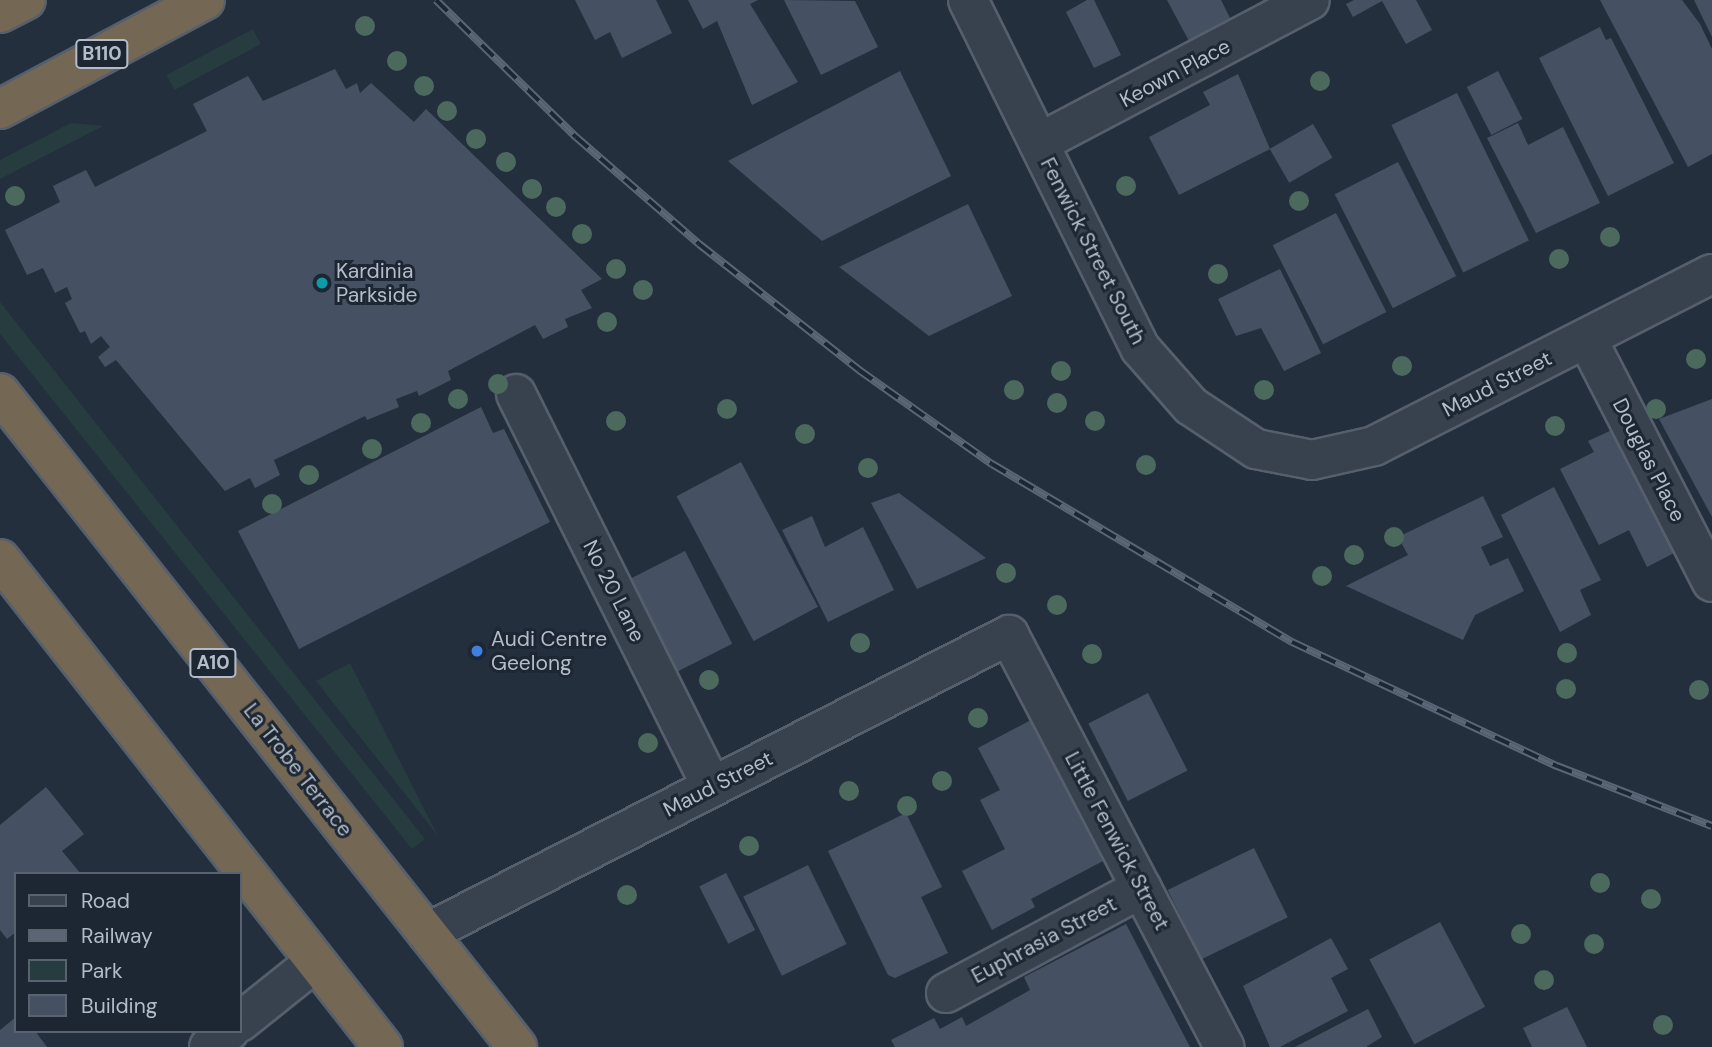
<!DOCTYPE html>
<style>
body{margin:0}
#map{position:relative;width:1712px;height:1047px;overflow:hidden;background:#242f3e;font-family:"DM Sans",sans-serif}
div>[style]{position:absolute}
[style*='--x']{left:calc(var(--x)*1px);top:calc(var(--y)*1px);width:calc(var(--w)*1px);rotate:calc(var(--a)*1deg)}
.green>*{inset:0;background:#263c3f;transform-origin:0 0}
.building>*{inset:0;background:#455162;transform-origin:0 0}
.roads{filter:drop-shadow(2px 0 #565f6c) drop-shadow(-2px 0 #565f6c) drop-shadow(0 2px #565f6c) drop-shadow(0 -2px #565f6c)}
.minor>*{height:38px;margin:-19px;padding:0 19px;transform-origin:19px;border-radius:19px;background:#38414e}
.highway>*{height:38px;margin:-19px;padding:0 19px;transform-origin:19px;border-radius:19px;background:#746855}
.rail>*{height:8px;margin-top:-4px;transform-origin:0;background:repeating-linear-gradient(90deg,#1d2633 0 16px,#5a6575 0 32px);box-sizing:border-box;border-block:2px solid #5a6575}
.trees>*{width:20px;height:20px;margin:-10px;border-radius:50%;background:#4b6a5d}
.dots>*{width:19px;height:19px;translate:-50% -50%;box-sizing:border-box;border:4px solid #1d2633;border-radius:50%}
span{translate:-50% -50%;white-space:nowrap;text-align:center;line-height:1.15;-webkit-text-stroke:6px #1d2633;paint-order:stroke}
.shield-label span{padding:2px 5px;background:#1d2633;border:2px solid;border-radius:5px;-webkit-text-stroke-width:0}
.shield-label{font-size:19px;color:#b4bcc9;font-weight:700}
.street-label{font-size:21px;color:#b4bcc9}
.poi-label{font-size:21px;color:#b4bcc9}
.left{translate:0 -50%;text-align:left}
.legend{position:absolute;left:14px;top:872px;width:228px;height:161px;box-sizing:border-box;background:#1d2633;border:2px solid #59626f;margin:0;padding:9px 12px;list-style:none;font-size:21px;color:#b4bcc9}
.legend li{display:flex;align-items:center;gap:14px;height:35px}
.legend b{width:35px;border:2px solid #59626f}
</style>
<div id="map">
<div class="green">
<div style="left:253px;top:29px;width:17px;height:98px;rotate:62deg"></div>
<div style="clip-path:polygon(71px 123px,103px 126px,0 179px,0 160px)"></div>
<div style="clip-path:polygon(0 302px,425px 839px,412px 849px,0 334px)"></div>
<div style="clip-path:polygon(350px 663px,438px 836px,316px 681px)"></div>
</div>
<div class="building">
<div style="clip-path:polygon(575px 0,656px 0,672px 33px,622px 58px,610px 32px,595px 40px)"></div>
<div style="clip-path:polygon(688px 0,758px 0,750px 4px,798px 82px,752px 105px,717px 21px,703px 29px)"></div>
<div style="clip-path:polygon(784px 0,855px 1px,878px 47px,821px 75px)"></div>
<div style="clip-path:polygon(1087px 0,1094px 0,1121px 55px,1094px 68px,1066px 12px)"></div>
<div style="clip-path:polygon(1167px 0,1221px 0,1230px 18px,1189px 41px)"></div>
<div style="clip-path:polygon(1354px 0,1416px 0,1432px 30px,1406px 44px,1382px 1px,1353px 17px,1346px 4px)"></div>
<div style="clip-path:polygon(1600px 0,1682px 0,1700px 24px,1712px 49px,1712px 154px,1688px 167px)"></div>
<div style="clip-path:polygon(1694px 0,1712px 0,1712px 37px)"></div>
<div style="clip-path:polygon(1600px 27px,1606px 40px,1611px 38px,1674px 163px,1608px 196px,1539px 58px)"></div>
<div style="clip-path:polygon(335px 69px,346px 89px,357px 83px,360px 93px,371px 83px,414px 122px,426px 109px,602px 279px,581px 290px,592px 308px,565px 319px,568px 327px,543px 339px,535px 325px,448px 371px,451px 380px,419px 396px,417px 391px,396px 399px,399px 407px,367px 420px,365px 416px,274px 460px,280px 475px,255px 488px,250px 478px,225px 491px,116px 360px,105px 367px,98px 357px,110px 347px,101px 336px,91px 344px,85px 331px,80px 333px,65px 303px,72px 299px,67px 287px,55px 293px,43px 268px,27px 275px,5px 230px,60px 202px,53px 186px,86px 170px,95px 187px,207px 131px,193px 104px,248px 76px,263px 101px)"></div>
<div style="clip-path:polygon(900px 71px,951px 176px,822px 241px,728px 161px)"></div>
<div style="left:1498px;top:71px;width:54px;height:35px;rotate:63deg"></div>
<div style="clip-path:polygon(1238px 74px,1270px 149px,1179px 195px,1149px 137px,1210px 105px,1203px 92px)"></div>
<div style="left:1457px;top:93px;width:164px;height:73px;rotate:64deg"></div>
<div style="clip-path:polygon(1518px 123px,1528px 145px,1563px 127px,1600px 203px,1536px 233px,1487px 138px)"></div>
<div style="left:1313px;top:124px;width:39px;height:50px;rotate:60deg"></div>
<div style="left:1398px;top:162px;width:128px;height:71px;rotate:63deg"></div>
<div style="clip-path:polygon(968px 204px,1012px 296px,929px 336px,839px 267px)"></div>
<div style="left:1336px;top:213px;width:111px;height:71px;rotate:63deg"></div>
<div style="clip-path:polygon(1280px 269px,1321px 353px,1284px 371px,1261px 328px,1236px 336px,1218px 299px)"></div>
<div style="clip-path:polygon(1712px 399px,1712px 517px,1659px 419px)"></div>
<div style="clip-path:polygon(481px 407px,493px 433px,504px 429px,550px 522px,299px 649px,238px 531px)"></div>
<div style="clip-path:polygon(1614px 429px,1674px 553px,1647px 567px,1629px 530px,1599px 545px,1560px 469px,1594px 452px,1588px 441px)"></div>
<div style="left:741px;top:462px;width:164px;height:73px;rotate:62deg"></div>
<div style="clip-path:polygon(1554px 487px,1601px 580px,1580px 590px,1591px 615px,1560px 632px,1501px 515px)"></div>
<div style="clip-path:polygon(899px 493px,986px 558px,917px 589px,871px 503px)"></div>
<div style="clip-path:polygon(1483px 496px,1503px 537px,1481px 547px,1490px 566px,1508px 558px,1524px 591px,1475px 615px,1463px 640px,1346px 586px,1408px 555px,1398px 537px)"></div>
<div style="clip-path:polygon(812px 516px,825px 547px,863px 527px,894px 590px,828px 622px,782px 530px)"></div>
<div style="left:685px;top:551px;width:104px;height:68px;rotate:63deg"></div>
<div style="left:1148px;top:693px;width:87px;height:67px;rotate:63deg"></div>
<div style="clip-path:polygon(1031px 720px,1103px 861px,1031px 899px,1035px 907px,992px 930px,962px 871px,1005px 849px,980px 800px,1000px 790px,978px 748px)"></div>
<div style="clip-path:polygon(46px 787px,84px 834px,62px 851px,81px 874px,16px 874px,16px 932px,7px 939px,0 930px,0 825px)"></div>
<div style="clip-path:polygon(906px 813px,942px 887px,921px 897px,948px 953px,895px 978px,888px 975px,828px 851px)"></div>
<div style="left:1254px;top:848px;width:77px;height:96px;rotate:64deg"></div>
<div style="left:808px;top:865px;width:88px;height:72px;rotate:64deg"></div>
<div style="left:726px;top:873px;width:64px;height:30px;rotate:63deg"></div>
<div style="left:1440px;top:922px;width:96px;height:80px;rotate:62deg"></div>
<div style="clip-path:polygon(1126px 924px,1190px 1047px,895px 1047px,891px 1040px,934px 1018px,940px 1029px,962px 1017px,966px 1026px,1030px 990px,1024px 977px)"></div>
<div style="clip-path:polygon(1331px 938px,1348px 969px,1331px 978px,1348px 1011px,1280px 1047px,1270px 1047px,1243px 986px)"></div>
<div style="clip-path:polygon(1567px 1007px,1587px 1047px,1532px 1047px,1523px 1028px)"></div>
<div style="clip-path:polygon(1368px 1009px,1382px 1037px,1366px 1047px,1295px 1047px)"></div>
<div style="clip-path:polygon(16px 1017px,16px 1031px,35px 1031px,47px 1047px,0 1047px,0 1030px)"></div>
</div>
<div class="roads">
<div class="minor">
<div style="--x:968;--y:0;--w:388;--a:63.7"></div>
<div style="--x:1140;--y:348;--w:77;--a:48.7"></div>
<div style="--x:1191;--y:406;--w:78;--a:33.5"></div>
<div style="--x:1256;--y:449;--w:57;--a:11.1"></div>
<div style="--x:1312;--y:460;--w:64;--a:-12.7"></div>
<div style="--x:1374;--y:446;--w:379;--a:-27"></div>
<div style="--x:1039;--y:143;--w:306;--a:-27.8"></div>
<div style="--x:1587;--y:339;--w:273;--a:62.8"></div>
<div style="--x:516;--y:394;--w:439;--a:63.5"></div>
<div style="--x:427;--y:933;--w:654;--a:-27.11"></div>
<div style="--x:1009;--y:635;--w:465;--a:62.4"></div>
<div style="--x:946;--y:993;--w:222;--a:-28.2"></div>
<div style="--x:240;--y:1022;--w:96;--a:-38.7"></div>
<div style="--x:209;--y:1047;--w:26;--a:-39"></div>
</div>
<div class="highway">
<div style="--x:0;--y:13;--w:29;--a:-27"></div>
<div style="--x:0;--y:109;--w:232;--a:-28"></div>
<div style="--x:0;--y:393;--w:834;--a:51.67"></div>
<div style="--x:0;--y:559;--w:620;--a:51.87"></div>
</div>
</div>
<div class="rail">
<div style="--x:436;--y:0;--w:196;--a:44.4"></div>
<div style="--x:576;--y:137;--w:163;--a:41"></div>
<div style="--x:699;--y:244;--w:204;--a:38.2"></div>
<div style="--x:859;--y:370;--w:163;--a:35.3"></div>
<div style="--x:992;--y:464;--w:349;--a:30.7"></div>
<div style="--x:1292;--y:642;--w:293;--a:25.1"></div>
<div style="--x:1557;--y:766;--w:166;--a:21.2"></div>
</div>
<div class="trees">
<div style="left:365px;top:26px"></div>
<div style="left:397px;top:61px"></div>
<div style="left:1320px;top:81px"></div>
<div style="left:424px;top:86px"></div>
<div style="left:447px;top:111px"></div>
<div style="left:476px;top:139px"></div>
<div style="left:506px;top:162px"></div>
<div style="left:1126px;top:186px"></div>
<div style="left:532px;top:189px"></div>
<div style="left:15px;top:196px"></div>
<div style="left:1299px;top:201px"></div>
<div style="left:556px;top:207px"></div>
<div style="left:582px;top:234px"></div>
<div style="left:1610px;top:237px"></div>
<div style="left:1559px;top:259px"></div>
<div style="left:616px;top:269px"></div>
<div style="left:1218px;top:274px"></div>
<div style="left:643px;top:290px"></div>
<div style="left:607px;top:322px"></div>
<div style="left:1696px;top:359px"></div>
<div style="left:1402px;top:366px"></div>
<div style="left:1061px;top:371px"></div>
<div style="left:498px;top:384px"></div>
<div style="left:1014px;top:390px"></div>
<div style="left:1264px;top:390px"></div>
<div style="left:458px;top:399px"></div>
<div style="left:1057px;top:403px"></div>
<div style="left:727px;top:409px"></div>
<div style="left:1656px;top:409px"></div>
<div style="left:616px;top:421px"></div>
<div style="left:1095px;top:421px"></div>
<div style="left:421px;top:423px"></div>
<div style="left:1555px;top:426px"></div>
<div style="left:805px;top:434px"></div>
<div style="left:372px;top:449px"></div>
<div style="left:1146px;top:465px"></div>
<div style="left:868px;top:468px"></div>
<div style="left:309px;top:475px"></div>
<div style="left:272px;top:504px"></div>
<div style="left:1394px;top:537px"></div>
<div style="left:1354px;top:555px"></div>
<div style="left:1006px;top:573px"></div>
<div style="left:1322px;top:576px"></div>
<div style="left:1057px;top:605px"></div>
<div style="left:860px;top:643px"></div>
<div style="left:1567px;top:653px"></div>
<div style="left:1092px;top:654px"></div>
<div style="left:709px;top:680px"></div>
<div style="left:1566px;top:689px"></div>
<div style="left:1699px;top:690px"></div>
<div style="left:978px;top:718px"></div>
<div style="left:648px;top:743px"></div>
<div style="left:942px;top:781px"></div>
<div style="left:849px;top:791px"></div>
<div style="left:907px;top:806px"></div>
<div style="left:749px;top:846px"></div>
<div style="left:1600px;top:883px"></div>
<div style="left:627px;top:895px"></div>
<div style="left:1651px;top:899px"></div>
<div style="left:1521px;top:934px"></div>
<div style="left:1594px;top:944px"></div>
<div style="left:1544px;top:980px"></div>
<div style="left:1663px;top:1025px"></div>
</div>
<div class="dots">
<div style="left:322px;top:283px;background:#0f9aa8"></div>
<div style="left:477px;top:651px;background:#3f7fe0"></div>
</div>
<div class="shield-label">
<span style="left:102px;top:54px">B110</span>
<span style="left:213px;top:663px">A10</span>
</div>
<div class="street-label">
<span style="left:1175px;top:73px;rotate:-28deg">Keown Place</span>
<span style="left:1093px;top:251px;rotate:63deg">Fenwick Street South</span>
<span style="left:1497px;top:384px;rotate:-27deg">Maud Street</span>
<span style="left:1649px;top:460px;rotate:63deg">Douglas Place</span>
<span style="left:614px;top:591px;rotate:63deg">No 20 Lane</span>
<span style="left:298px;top:770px;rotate:52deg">La Trobe Terrace</span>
<span style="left:718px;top:784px;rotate:-27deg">Maud Street</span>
<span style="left:1117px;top:841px;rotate:62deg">Little Fenwick Street</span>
<span style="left:1044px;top:940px;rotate:-28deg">Euphrasia Street</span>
</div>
<div class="poi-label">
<span class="left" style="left:336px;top:283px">Kardinia<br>Parkside</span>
<span class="left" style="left:491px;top:651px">Audi Centre<br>Geelong</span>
</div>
<ul class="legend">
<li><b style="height:9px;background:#38414e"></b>Road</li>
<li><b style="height:9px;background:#5a6575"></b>Railway</li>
<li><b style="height:19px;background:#263c3f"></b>Park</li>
<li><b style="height:19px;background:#455162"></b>Building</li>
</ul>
</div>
